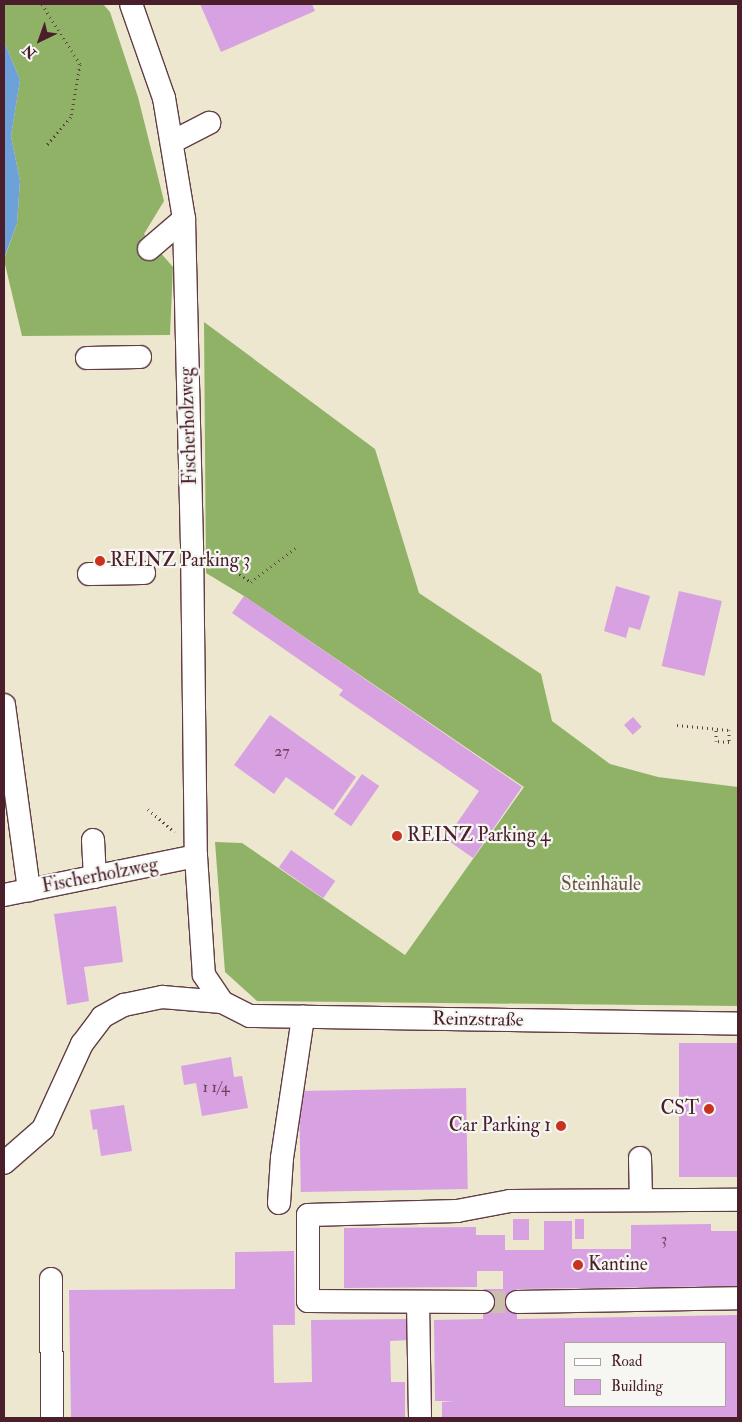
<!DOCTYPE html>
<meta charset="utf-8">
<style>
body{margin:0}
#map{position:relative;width:742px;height:1422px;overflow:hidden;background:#ede7cf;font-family:"IM FELL Double Pica",serif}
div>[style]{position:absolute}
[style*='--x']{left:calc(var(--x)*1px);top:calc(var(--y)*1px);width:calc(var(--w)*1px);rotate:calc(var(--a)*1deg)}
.forest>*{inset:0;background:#90b266}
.water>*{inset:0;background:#6ea1da}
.building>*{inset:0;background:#d8a1e1;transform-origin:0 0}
.minor-tunnel>*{height:22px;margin-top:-11px;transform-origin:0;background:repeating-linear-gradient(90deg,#ccbfae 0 22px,transparent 0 33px)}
.path>*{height:3px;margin-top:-1.5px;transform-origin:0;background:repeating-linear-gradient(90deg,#623d44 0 1px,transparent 0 5px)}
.roads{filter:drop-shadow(1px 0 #623d44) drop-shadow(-1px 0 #623d44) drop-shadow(0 1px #623d44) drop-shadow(0 -1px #623d44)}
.minor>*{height:22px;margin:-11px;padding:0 11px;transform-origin:11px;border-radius:11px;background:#fff}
.dots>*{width:14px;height:14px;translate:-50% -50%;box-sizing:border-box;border:2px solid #f6f6f2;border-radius:50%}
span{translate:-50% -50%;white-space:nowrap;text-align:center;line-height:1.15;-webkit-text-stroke:4.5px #f6f6f2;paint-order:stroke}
.number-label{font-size:16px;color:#6e4058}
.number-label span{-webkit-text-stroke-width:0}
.street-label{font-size:19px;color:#4a1f2b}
.poi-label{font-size:19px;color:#4a1f2b}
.left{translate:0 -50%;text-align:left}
.right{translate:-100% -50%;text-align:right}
.park-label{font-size:19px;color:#6a5441}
.frame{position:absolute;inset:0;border:5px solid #4a1f2b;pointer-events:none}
.legend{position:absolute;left:564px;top:1342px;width:162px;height:65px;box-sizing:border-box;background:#f6f6f2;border:1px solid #b1a0a2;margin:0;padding:6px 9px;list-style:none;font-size:15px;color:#4a1f2b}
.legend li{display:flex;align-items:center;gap:10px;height:25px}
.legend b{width:25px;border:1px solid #b1a0a2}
.north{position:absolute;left:15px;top:15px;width:50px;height:50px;-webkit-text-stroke:4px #f6f6f2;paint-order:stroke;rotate:222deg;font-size:14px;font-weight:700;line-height:20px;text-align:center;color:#4a1f2b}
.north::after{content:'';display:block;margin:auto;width:18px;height:22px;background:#4a1f2b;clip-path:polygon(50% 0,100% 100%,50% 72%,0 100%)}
</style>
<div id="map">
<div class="forest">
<div style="clip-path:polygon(4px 4px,103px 4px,110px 12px,138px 97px,164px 201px,144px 234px,173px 267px,170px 335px,22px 336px,4px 260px,17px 223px,20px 181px,11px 136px,20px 80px,4px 41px)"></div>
<div style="clip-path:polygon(204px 322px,375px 449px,419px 593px,541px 674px,552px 721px,610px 764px,658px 777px,738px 787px,738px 1006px,257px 1001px,225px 972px,215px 842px,242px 843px,405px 955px,524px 787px,244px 596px,206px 573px)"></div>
</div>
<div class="water">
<div style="clip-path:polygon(4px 41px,20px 80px,11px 136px,20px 181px,17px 223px,4px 259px)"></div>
</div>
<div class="building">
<div style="clip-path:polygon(200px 4px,312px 4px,315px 11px,221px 52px)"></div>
<div style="clip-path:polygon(616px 586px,650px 596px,640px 630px,629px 627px,626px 638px,604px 631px)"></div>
<div style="left:679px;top:591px;width:44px;height:77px;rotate:13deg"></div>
<div style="clip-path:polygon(244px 596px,522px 787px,473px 858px,446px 839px,479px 791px,339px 695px,343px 690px,232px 613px)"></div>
<div style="clip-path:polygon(270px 715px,356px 777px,333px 810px,286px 777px,274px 794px,234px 765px)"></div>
<div style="left:633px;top:717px;width:13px;height:12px;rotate:48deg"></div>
<div style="left:362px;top:774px;width:21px;height:49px;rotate:35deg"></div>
<div style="left:291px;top:850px;width:54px;height:21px;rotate:35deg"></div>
<div style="clip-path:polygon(116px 906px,123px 962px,84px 967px,89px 1001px,67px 1005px,54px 914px)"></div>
<div style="left:679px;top:1043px;width:59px;height:134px"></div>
<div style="clip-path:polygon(231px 1057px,234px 1077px,242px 1076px,248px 1108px,202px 1116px,196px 1083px,184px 1085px,181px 1066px)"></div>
<div style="left:466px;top:1088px;width:101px;height:167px;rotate:89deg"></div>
<div style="clip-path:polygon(124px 1105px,132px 1151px,101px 1156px,97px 1129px,93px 1130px,90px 1110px)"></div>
<div style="left:513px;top:1219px;width:16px;height:21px"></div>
<div style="left:575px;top:1219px;width:9px;height:20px"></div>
<div style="clip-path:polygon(evenodd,544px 1221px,572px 1221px,572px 1249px,631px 1249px,631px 1225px,711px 1224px,711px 1231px,738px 1231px,738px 1286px,517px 1289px,517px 1319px,738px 1315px,738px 1418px,442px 1418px,442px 1402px,455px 1401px,435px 1401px,434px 1320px,483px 1319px,483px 1289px,503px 1289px,503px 1271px,477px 1271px,477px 1287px,344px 1288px,344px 1228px,476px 1227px,476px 1235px,505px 1235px,505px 1250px,544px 1250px,544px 1221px,566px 1343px,726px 1343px,726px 1406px,566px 1406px,566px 1343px)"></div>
<div style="clip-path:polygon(294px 1251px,295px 1325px,273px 1325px,274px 1383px,312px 1382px,311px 1320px,409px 1319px,410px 1340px,390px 1341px,391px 1382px,405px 1382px,405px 1418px,71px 1418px,69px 1290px,235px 1289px,235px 1252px)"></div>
</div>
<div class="minor-tunnel">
<div style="--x:483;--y:1302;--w:34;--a:0"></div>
</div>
<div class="path">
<div style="--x:42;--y:4;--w:71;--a:57.7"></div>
<div style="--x:80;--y:64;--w:54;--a:99.6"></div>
<div style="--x:71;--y:117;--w:37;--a:131"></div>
<div style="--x:214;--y:558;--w:44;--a:33"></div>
<div style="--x:251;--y:582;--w:56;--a:-37.1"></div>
<div style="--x:677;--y:725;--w:52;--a:5.5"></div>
<div style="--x:729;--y:730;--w:12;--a:90"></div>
<div style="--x:729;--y:742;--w:13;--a:-176"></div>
<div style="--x:716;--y:741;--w:11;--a:-90"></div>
<div style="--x:148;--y:809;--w:35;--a:41"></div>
</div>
<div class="roads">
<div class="minor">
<div style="--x:131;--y:4;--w:100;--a:70.7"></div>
<div style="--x:164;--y:98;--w:123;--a:80.6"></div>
<div style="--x:184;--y:219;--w:325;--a:88.6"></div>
<div style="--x:192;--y:544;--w:312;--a:89.3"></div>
<div style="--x:196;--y:856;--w:119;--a:86.2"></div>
<div style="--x:204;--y:975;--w:32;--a:56"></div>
<div style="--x:172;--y:142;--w:42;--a:-27.2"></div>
<div style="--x:149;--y:249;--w:46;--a:-40.6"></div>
<div style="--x:87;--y:358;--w:53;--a:-1.1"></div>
<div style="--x:89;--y:574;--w:55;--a:-1"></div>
<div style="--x:4;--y:705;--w:187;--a:82.3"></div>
<div style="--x:93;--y:840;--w:37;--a:87"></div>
<div style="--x:4;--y:895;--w:196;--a:-11.5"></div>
<div style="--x:640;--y:1158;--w:42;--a:88.6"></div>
<div style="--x:4;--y:1163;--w:52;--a:-41.1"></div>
<div style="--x:43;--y:1129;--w:94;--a:-65.4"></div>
<div style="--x:82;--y:1044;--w:34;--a:-53"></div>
<div style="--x:102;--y:1017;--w:25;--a:-29"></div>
<div style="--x:124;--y:1005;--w:39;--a:-12"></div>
<div style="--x:162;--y:997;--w:60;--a:4.8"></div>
<div style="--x:222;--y:1002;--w:31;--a:27"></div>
<div style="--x:250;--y:1016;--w:488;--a:0.9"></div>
<div style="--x:279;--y:1203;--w:45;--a:-86.2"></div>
<div style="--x:282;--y:1158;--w:143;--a:-81.5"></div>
<div style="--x:51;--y:1279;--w:139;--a:89.6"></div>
<div style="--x:418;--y:1302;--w:116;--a:89"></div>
<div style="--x:483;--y:1302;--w:175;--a:-179.7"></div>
<div style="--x:308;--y:1301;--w:86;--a:-90"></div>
<div style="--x:308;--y:1215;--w:149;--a:-1.5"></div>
<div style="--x:457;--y:1211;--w:54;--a:-10.7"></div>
<div style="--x:510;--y:1201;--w:228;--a:-0.3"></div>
<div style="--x:517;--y:1302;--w:221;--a:-1"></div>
</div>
</div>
<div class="dots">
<div style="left:100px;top:561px;background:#c8321e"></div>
<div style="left:397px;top:836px;background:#c8321e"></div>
<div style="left:709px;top:1109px;background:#c8321e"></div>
<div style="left:561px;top:1126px;background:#c8321e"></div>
<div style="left:578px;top:1265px;background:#c8321e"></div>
</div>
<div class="number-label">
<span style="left:282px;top:751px">27</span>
<span style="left:216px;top:1087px">1 1/4</span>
<span style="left:664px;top:1239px">3</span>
</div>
<div class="street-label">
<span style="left:189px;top:426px;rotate:-92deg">Fischerholzweg</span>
<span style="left:100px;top:876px;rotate:-11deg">Fischerholzweg</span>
<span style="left:478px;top:1020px;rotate:1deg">Reinzstraße</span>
</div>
<div class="poi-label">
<span class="left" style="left:110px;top:561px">REINZ Parking 3</span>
<span class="left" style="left:407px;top:836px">REINZ Parking 4</span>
<span class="right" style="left:699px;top:1109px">CST</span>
<span class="right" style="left:551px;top:1126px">Car Parking 1</span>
<span class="left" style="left:588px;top:1265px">Kantine</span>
</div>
<div class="park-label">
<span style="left:601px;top:885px">Steinhäule</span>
</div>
<div class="frame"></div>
<ul class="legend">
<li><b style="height:6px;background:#fff"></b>Road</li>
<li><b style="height:14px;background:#d8a1e1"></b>Building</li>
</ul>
<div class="north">N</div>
</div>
